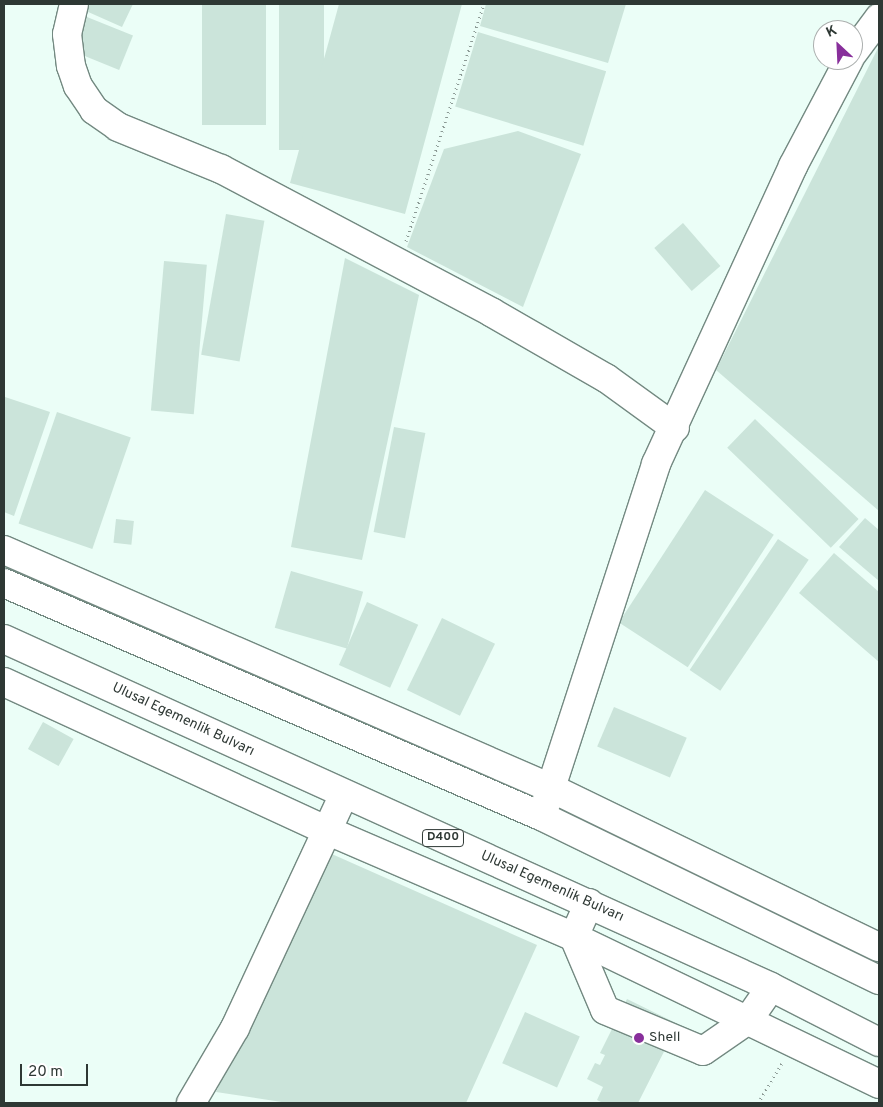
<!DOCTYPE html>
<meta charset="utf-8">
<style>
body{margin:0}
#map{position:relative;width:883px;height:1107px;overflow:hidden;background:#ebfef7;font-family:Overpass,sans-serif}
div>[style]{position:absolute}
[style*='--x']{left:calc(var(--x)*1px);top:calc(var(--y)*1px);width:calc(var(--w)*1px);rotate:calc(var(--a)*1deg)}
.building>*{inset:0;background:#cbe4da;transform-origin:0 0}
.path>*{height:3px;margin-top:-1.5px;transform-origin:0;background:repeating-linear-gradient(90deg,#8c9a95 0 1px,transparent 0 5px)}
.roads{filter:drop-shadow(1px 0 #738981) drop-shadow(-1px 0 #738981) drop-shadow(0 1px #738981) drop-shadow(0 -1px #738981)}
.minor>*{height:28px;margin:-14px;padding:0 14px;transform-origin:14px;border-radius:14px;background:#fff}
.highway>*{height:28px;margin:-14px;padding:0 14px;transform-origin:14px;border-radius:14px;background:#fff}
.dots>*{width:14px;height:14px;translate:-50% -50%;box-sizing:border-box;border:2px solid #fff;border-radius:50%}
span{translate:-50% -50%;white-space:nowrap;text-align:center;line-height:1.15;-webkit-text-stroke:4px #fff;paint-order:stroke}
.shield-label span{padding:1px 4px;background:#fff;border:1px solid;border-radius:4px;-webkit-text-stroke-width:0}
.shield-label{font-size:12px;color:#2e3834;font-weight:700}
.street-label{font-size:14px;color:#2e3834}
.poi-label{font-size:14px;color:#2e3834}
.left{translate:0 -50%;text-align:left}
.frame{position:absolute;inset:0;border:5px solid #2e3834;pointer-events:none}
.north{position:absolute;left:813px;top:20px;width:50px;height:50px;box-sizing:border-box;background:#fff;border:1px solid #abafae;border-radius:50%;rotate:335deg;font-size:14px;font-weight:700;line-height:20px;text-align:center;color:#2e3834}
.north::after{content:'';display:block;margin:auto;width:18px;height:22px;background:#882f9b;clip-path:polygon(50% 0,100% 100%,50% 72%,0 100%)}
.scale{position:absolute;left:20px;top:1064px;width:68px;height:22px;box-sizing:border-box;border:2px solid #2e3834;border-top:0;padding-left:6px;font-size:15px;line-height:18px;white-space:nowrap;color:#2e3834;-webkit-text-stroke:4px #fff;paint-order:stroke}
</style>
<div id="map">
<div class="building">
<div style="clip-path:polygon(90px 4px,133px 4px,122px 27px,86px 11px)"></div>
<div style="left:202px;top:4px;width:64px;height:121px"></div>
<div style="left:279px;top:4px;width:45px;height:146px"></div>
<div style="clip-path:polygon(339px 4px,462px 4px,405px 214px,290px 183px)"></div>
<div style="clip-path:polygon(486px 4px,626px 4px,608px 63px,480px 26px)"></div>
<div style="left:82px;top:15px;width:55px;height:37px;rotate:22deg"></div>
<div style="left:478px;top:32px;width:134px;height:78px;rotate:17deg"></div>
<div style="clip-path:polygon(879px 46px,879px 511px,716px 370px)"></div>
<div style="clip-path:polygon(518px 131px,581px 154px,523px 307px,407px 247px,444px 149px)"></div>
<div style="left:226px;top:214px;width:39px;height:143px;rotate:10deg"></div>
<div style="left:683px;top:223px;width:57px;height:38px;rotate:49deg"></div>
<div style="clip-path:polygon(345px 258px,419px 295px,362px 560px,291px 547px)"></div>
<div style="left:164px;top:261px;width:43px;height:150px;rotate:5deg"></div>
<div style="clip-path:polygon(5px 397px,50px 412px,14px 516px,4px 512px)"></div>
<div style="left:57px;top:412px;width:78px;height:118px;rotate:19deg"></div>
<div style="left:755px;top:419px;width:144px;height:40px;rotate:44deg"></div>
<div style="left:394px;top:427px;width:32px;height:107px;rotate:11deg"></div>
<div style="left:705px;top:490px;width:82px;height:158px;rotate:33deg"></div>
<div style="clip-path:polygon(865px 518px,879px 530px,879px 581px,839px 547px)"></div>
<div style="left:116px;top:519px;width:18px;height:24px;rotate:6deg"></div>
<div style="left:778px;top:539px;width:37px;height:158px;rotate:34deg"></div>
<div style="clip-path:polygon(834px 553px,879px 592px,879px 662px,799px 593px)"></div>
<div style="left:291px;top:571px;width:75px;height:59px;rotate:16deg"></div>
<div style="left:367px;top:602px;width:56px;height:69px;rotate:24deg"></div>
<div style="left:442px;top:618px;width:59px;height:80px;rotate:26deg"></div>
<div style="left:614px;top:707px;width:79px;height:43px;rotate:23deg"></div>
<div style="left:43px;top:722px;width:35px;height:31px;rotate:29deg"></div>
<div style="clip-path:polygon(325px 851px,537px 945px,466px 1103px,288px 1103px,216px 1092px)"></div>
<div style="clip-path:polygon(627px 999px,678px 1024px,638px 1103px,603px 1103px,597px 1100px,603px 1087px,587px 1079px,595px 1063px,600px 1065px,605px 1055px,600px 1053px)"></div>
<div style="left:525px;top:1012px;width:60px;height:56px;rotate:24deg"></div>
</div>
<div class="path">
<div style="--x:406;--y:241;--w:250;--a:-71.8"></div>
<div style="--x:758;--y:1103;--w:47;--a:-59"></div>
</div>
<div class="roads">
<div class="minor">
<div style="--x:74;--y:4;--w:31;--a:103"></div>
<div style="--x:67;--y:34;--w:32;--a:83"></div>
<div style="--x:71;--y:66;--w:21;--a:71"></div>
<div style="--x:78;--y:86;--w:29;--a:56"></div>
<div style="--x:94;--y:110;--w:29;--a:35"></div>
<div style="--x:118;--y:127;--w:111;--a:22.2"></div>
<div style="--x:221;--y:169;--w:306;--a:27.9"></div>
<div style="--x:491;--y:312;--w:133;--a:29.9"></div>
<div style="--x:606;--y:378;--w:85;--a:35.9"></div>
<div style="--x:853;--y:53;--w:44;--a:-53.4"></div>
<div style="--x:4;--y:550;--w:599;--a:23.53"></div>
<div style="--x:553;--y:789;--w:362;--a:25.9"></div>
<div style="--x:4;--y:682;--w:354;--a:24.7"></div>
<div style="--x:326;--y:830;--w:270;--a:23.3"></div>
<div style="--x:574;--y:937;--w:339;--a:25.7"></div>
<div style="--x:545;--y:806;--w:360;--a:-72"></div>
<div style="--x:656;--y:464;--w:328;--a:-65.3"></div>
<div style="--x:793;--y:166;--w:120;--a:-62.2"></div>
<div style="--x:589;--y:903;--w:37;--a:114"></div>
<div style="--x:574;--y:937;--w:79;--a:67"></div>
<div style="--x:605;--y:1010;--w:106;--a:22.7"></div>
<div style="--x:703;--y:1051;--w:55;--a:-34.6"></div>
<div style="--x:748;--y:1020;--w:40;--a:-55.1"></div>
<div style="--x:191;--y:1103;--w:87;--a:-59.6"></div>
<div style="--x:235;--y:1028;--w:258;--a:-65"></div>
</div>
<div class="highway">
<div style="--x:4;--y:583;--w:585;--a:23.46"></div>
<div style="--x:541;--y:816;--w:376;--a:25.9"></div>
<div style="--x:4;--y:639;--w:842;--a:24.4"></div>
<div style="--x:771;--y:987;--w:121;--a:27"></div>
</div>
</div>
<div class="dots">
<div style="left:639px;top:1038px;background:#882f9b"></div>
</div>
<div class="shield-label">
<span style="left:443px;top:838px">D400</span>
</div>
<div class="street-label">
<span style="left:183px;top:720px;rotate:25deg">Ulusal Egemenlik Bulvarı</span>
<span style="left:552px;top:887px;rotate:24deg">Ulusal Egemenlik Bulvarı</span>
</div>
<div class="poi-label">
<span class="left" style="left:649px;top:1038px">Shell</span>
</div>
<div class="frame"></div>
<div class="north">K</div>
<div class="scale">20 m</div>
</div>
